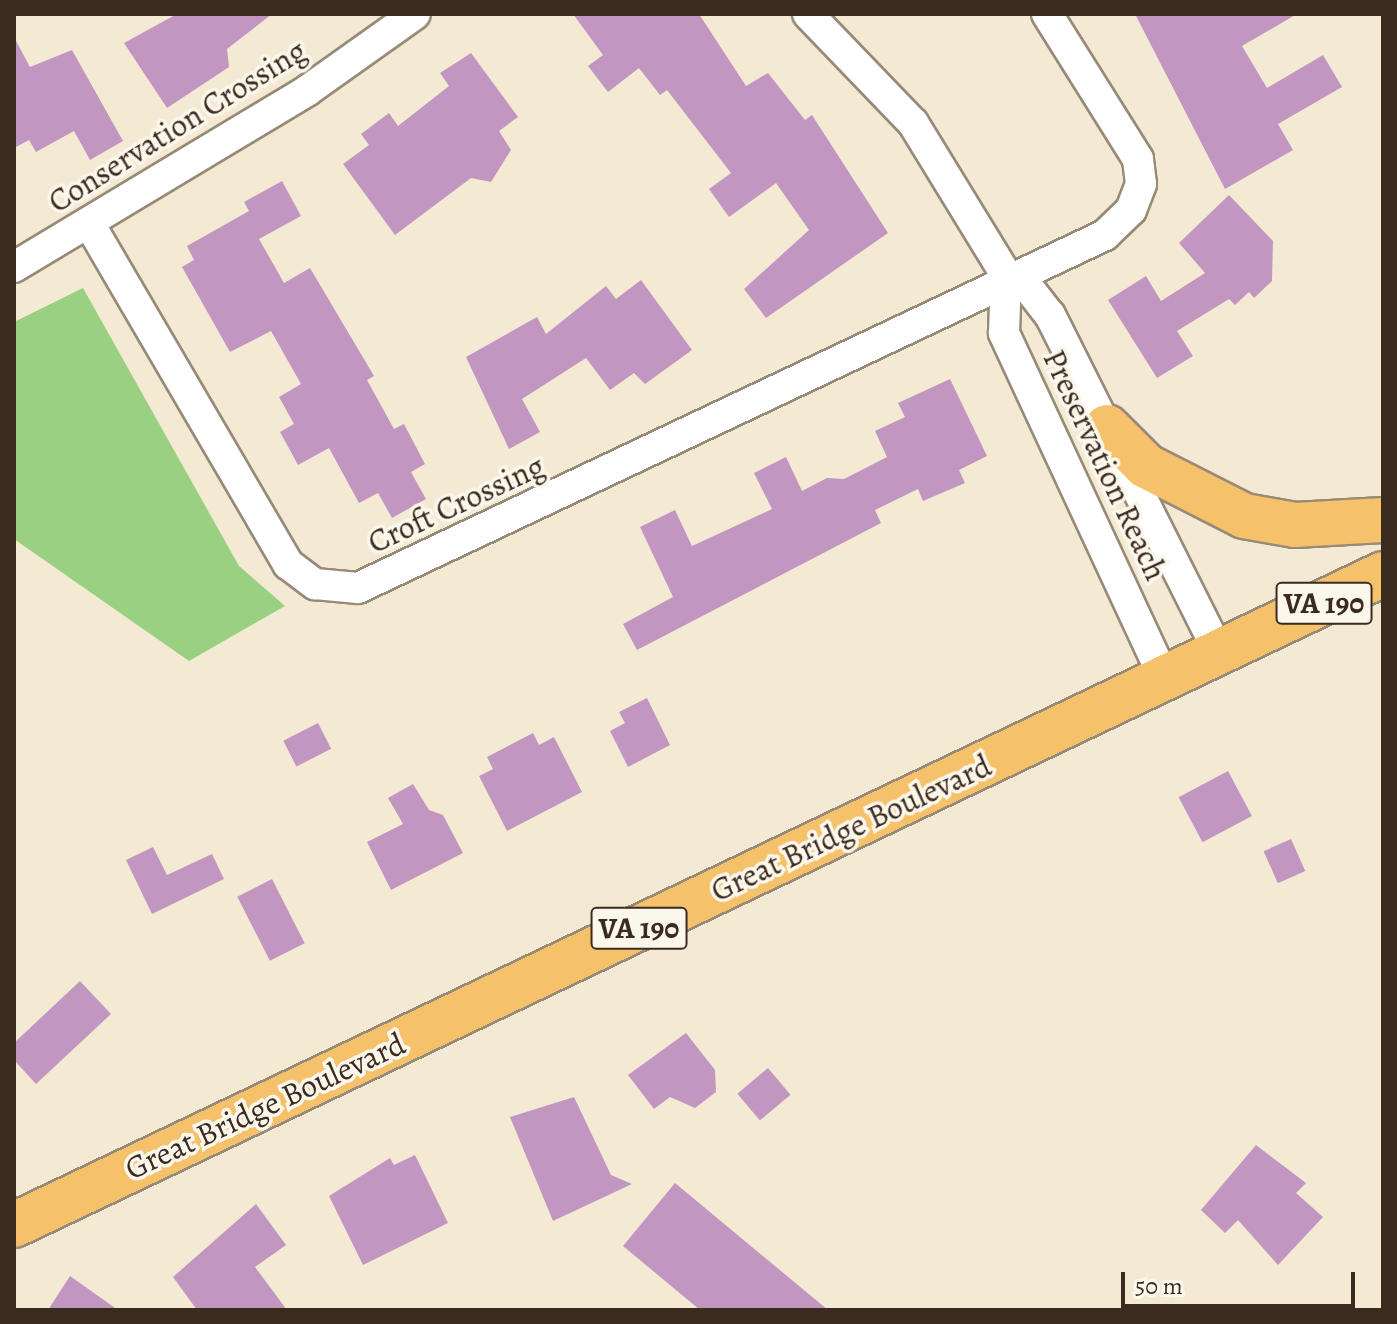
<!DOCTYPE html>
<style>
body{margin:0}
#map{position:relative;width:1397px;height:1324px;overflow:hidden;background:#f4ead3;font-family:Alegreya,serif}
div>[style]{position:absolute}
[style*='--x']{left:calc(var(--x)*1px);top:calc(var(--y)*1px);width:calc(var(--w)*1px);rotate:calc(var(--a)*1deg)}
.green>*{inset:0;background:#9ad081}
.building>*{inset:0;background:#c197c1;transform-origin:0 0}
.roads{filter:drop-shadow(2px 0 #988a78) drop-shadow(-2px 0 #988a78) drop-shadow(0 2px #988a78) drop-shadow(0 -2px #988a78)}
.street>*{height:30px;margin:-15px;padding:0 15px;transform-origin:15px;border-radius:15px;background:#fff}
.primary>*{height:44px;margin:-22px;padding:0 22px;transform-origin:22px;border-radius:22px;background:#f5c16b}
span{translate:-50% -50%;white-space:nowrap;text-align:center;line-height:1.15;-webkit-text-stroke:7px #fbf7ec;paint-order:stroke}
.shield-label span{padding:2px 6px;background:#fbf7ec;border:2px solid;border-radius:6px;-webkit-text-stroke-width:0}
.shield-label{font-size:30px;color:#3b2a1e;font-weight:700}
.street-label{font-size:32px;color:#3b2a1e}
.frame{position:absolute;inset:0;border:16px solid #3b2a1e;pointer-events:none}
.scale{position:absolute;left:1121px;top:1272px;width:234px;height:36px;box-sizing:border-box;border:4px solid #3b2a1e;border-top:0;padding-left:10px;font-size:24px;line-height:28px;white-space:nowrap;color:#3b2a1e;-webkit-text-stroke:6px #fbf7ec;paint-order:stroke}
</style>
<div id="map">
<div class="green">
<div style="clip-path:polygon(83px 288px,239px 566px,285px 606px,189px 661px,14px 539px,14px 322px)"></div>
</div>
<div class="building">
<div style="clip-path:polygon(177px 14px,272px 14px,227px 49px,229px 67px,167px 108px,124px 43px)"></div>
<div style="clip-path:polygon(573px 14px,699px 14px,746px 86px,768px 73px,805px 120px,812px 115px,888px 233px,766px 318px,744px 289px,809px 230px,776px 183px,729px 217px,709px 189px,731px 173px,667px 90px,660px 95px,639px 68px,608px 92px,588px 66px,603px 55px)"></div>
<div style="clip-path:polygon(1135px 14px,1297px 14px,1242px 46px,1267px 88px,1323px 55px,1342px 87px,1278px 124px,1293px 150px,1225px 189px)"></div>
<div style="clip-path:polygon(14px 37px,30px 67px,72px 50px,123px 141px,90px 160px,74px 131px,36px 152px,29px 140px,14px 148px)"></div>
<div style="clip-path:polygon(471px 53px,518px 117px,499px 131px,511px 150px,491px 182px,471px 178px,395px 235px,343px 164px,369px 145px,361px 134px,389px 113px,398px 126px,449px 86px,440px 73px)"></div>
<div style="clip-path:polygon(282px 181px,301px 216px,259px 239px,284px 283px,310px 268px,374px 376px,367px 380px,394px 429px,404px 424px,425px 464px,411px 472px,426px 499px,392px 518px,378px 493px,359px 503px,329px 448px,298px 465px,280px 432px,294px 424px,279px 397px,301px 384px,271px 331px,230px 352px,182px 267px,194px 260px,187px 246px,249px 211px,244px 202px)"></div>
<div style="clip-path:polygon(1229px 195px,1273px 241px,1272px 281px,1254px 298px,1249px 292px,1235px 305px,1229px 299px,1177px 331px,1193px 356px,1157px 378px,1108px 300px,1146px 276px,1161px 301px,1205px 273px,1179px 243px)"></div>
<div style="clip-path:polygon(641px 280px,692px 350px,645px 384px,634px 373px,610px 390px,586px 358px,522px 399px,540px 432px,509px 449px,466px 357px,537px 317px,546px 334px,606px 286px,616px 299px)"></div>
<div style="clip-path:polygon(950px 379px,987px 456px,959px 470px,965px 483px,923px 501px,918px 489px,875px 510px,881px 523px,637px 650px,623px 624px,673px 597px,640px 527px,675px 510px,692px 546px,772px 509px,754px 473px,786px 457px,802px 491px,827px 478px,844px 479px,887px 457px,875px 431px,905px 417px,898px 403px)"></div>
<div style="clip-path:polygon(647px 698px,670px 745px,628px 767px,610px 731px,625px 723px,619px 712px)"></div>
<div style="left:318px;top:723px;width:29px;height:39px;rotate:63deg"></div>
<div style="clip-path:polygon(533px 733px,539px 745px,554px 737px,582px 792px,507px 831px,479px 776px,493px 769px,487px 757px)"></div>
<div style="left:1228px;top:771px;width:51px;height:56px;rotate:62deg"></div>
<div style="clip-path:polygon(413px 784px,429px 810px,443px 815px,463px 853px,391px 890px,367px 842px,403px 824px,388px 798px)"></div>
<div style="left:1291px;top:839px;width:35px;height:30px;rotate:66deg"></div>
<div style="clip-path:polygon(153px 847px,167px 875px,212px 854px,224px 879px,152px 914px,126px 860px)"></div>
<div style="left:272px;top:879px;width:72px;height:39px;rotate:63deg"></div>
<div style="clip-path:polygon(80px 981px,111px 1014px,36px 1084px,14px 1060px,14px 1043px)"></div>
<div style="clip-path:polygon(686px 1033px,715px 1070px,716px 1092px,695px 1108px,670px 1097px,654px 1109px,628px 1075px)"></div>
<div style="left:768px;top:1068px;width:35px;height:40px;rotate:50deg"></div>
<div style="clip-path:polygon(574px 1097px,611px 1175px,632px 1184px,553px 1221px,510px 1117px)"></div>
<div style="clip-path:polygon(1256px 1145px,1306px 1183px,1296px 1193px,1323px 1217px,1278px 1265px,1238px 1220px,1225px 1233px,1201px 1210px)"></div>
<div style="clip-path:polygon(415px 1155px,448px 1223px,363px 1265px,329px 1196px,390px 1158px,394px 1165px)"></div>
<div style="clip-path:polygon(675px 1183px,828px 1310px,700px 1310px,623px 1246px)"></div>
<div style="clip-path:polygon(256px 1204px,286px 1245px,255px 1267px,287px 1310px,197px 1310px,173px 1277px)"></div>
<div style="clip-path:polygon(70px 1276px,118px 1310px,48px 1310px)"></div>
</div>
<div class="roads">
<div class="street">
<div style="--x:808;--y:14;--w:151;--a:46.1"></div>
<div style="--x:913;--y:123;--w:178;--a:58.5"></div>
<div style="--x:90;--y:225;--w:393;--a:59.7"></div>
<div style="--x:288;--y:564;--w:34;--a:37"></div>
<div style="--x:315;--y:584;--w:43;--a:5.3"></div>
<div style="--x:358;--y:588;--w:826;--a:-25.29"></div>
<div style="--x:1105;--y:235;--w:36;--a:-44"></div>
<div style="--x:1131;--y:210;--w:28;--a:-69"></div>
<div style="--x:1141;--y:184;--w:25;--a:-97"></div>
<div style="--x:1138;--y:159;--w:171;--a:-122.1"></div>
<div style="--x:14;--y:267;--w:343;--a:-31"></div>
<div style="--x:308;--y:90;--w:131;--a:-35.4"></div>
<div style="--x:1165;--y:680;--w:383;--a:-114.9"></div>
<div style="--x:1004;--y:333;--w:58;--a:-88"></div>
<div style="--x:1006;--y:275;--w:24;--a:28"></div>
<div style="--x:1027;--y:286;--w:37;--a:52"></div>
<div style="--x:1050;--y:315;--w:379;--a:63.4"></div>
</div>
<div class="primary">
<div style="--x:1107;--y:427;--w:55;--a:45"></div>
<div style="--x:1146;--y:466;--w:110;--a:27"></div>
<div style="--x:1244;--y:516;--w:52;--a:10"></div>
<div style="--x:1295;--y:525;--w:88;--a:-3.3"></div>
<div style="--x:14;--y:1225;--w:1516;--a:-25.43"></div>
</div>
</div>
<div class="shield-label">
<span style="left:1324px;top:603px">VA 190</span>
<span style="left:639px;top:928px">VA 190</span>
</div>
<div class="street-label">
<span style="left:177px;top:126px;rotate:-32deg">Conservation Crossing</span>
<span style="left:1105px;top:465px;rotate:65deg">Preservation Reach</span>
<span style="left:456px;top:504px;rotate:-25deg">Croft Crossing</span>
<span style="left:851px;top:828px;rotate:-25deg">Great Bridge Boulevard</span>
<span style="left:265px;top:1106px;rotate:-25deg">Great Bridge Boulevard</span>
</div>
<div class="frame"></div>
<div class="scale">50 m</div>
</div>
